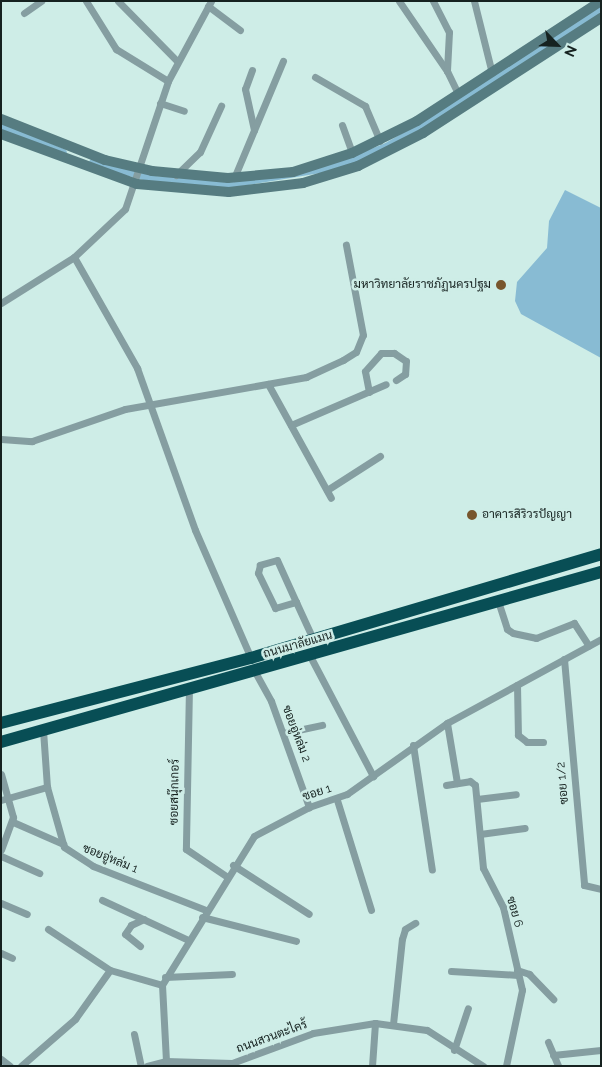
<!DOCTYPE html>
<meta charset="utf-8">
<style>
body{margin:0}
#map{position:relative;width:602px;height:1067px;overflow:hidden;background:#ceede7;font-family:Raleway,Sarabun,sans-serif}
div>[style]{position:absolute}
[style*='--x']{left:calc(var(--x)*1px);top:calc(var(--y)*1px);width:calc(var(--w)*1px);rotate:calc(var(--a)*1deg)}
.water>*{inset:0;background:#88bbd3}
.canal>*{height:7px;margin:-3.5px;padding:0 3.5px;transform-origin:3.5px;border-radius:3.5px;background:#88bbd3}
.street>*{height:7px;margin:-3.5px;padding:0 3.5px;transform-origin:3.5px;border-radius:3.5px;background:#859ea1}
.secondary>*{height:10px;margin:-5px;padding:0 5px;transform-origin:5px;border-radius:5px;background:#567c81}
.highway>*{height:12px;margin:-6px;padding:0 6px;transform-origin:6px;border-radius:6px;background:#084e55}
.dots>*{width:14px;height:14px;translate:-50% -50%;box-sizing:border-box;border:2px solid #ceede7;border-radius:50%}
span{translate:-50% -50%;white-space:nowrap;text-align:center;line-height:1.15;-webkit-text-stroke:5px #ceede7;paint-order:stroke}
.poi-label{font-size:12px;color:#162220}
.right{translate:-100% -50%;text-align:right}
.left{translate:0 -50%;text-align:left}
.street-label{font-size:12px;color:#162220}
.frame{position:absolute;inset:0;border:2px solid #162220;pointer-events:none}
.north{position:absolute;left:532px;top:20px;width:50px;height:50px;-webkit-text-stroke:4px #ceede7;paint-order:stroke;rotate:114deg;font-size:14px;font-weight:700;line-height:20px;text-align:center;color:#162220}
.north::after{content:'';display:block;margin:auto;width:18px;height:22px;background:#162220;clip-path:polygon(50% 0,100% 100%,50% 72%,0 100%)}
</style>
<div id="map">
<div class="water">
<div style="clip-path:polygon(565px 190px,601px 208px,601px 358px,521px 314px,515px 301px,517px 282px,547px 248px,549px 221px)"></div>
</div>
<div class="canal">
<div style="--x:1;--y:126;--w:67;--a:22.8"></div>
<div style="--x:92;--y:162;--w:64;--a:15.3"></div>
<div style="--x:154;--y:179;--w:76;--a:3.8"></div>
<div style="--x:230;--y:184;--w:103;--a:-9.5"></div>
<div style="--x:332;--y:167;--w:58;--a:-21.3"></div>
<div style="--x:386;--y:146;--w:42;--a:-30.3"></div>
<div style="--x:422;--y:125;--w:213;--a:-32.9"></div>
</div>
<div class="street">
<div style="--x:86;--y:1;--w:57;--a:58"></div>
<div style="--x:116;--y:49;--w:61;--a:31.6"></div>
<div style="--x:118;--y:1;--w:84;--a:45.5"></div>
<div style="--x:399;--y:1;--w:85;--a:55.6"></div>
<div style="--x:433;--y:1;--w:35;--a:63"></div>
<div style="--x:449;--y:32;--w:39;--a:93"></div>
<div style="--x:447;--y:71;--w:25;--a:64"></div>
<div style="--x:474;--y:1;--w:74;--a:76"></div>
<div style="--x:208;--y:6;--w:40;--a:37"></div>
<div style="--x:24;--y:13;--w:21;--a:-35"></div>
<div style="--x:252;--y:70;--w:20;--a:110"></div>
<div style="--x:245;--y:89;--w:42;--a:77.6"></div>
<div style="--x:315;--y:77;--w:58;--a:30.1"></div>
<div style="--x:365;--y:106;--w:38;--a:67"></div>
<div style="--x:160;--y:103;--w:25;--a:18"></div>
<div style="--x:342;--y:125;--w:30;--a:70"></div>
<div style="--x:176;--y:175;--w:33;--a:-44"></div>
<div style="--x:200;--y:152;--w:51;--a:-65.5"></div>
<div style="--x:234;--y:178;--w:127;--a:-67.3"></div>
<div style="--x:74;--y:257;--w:128;--a:60.4"></div>
<div style="--x:137;--y:368;--w:172;--a:70.3"></div>
<div style="--x:195;--y:530;--w:140;--a:66.4"></div>
<div style="--x:1;--y:303;--w:86;--a:-32.2"></div>
<div style="--x:74;--y:257;--w:70;--a:-43.3"></div>
<div style="--x:125;--y:209;--w:135;--a:-71.4"></div>
<div style="--x:168;--y:81;--w:91;--a:-61.7"></div>
<div style="--x:268;--y:384;--w:130;--a:61.1"></div>
<div style="--x:369;--y:392;--w:21;--a:-101"></div>
<div style="--x:365;--y:371;--w:24;--a:-48"></div>
<div style="--x:381;--y:353;--w:13;--a:0"></div>
<div style="--x:394;--y:353;--w:14;--a:34"></div>
<div style="--x:406;--y:361;--w:13;--a:94"></div>
<div style="--x:405;--y:374;--w:11;--a:146"></div>
<div style="--x:291;--y:425;--w:103;--a:-23.3"></div>
<div style="--x:1;--y:439;--w:31;--a:4"></div>
<div style="--x:32;--y:441;--w:98;--a:-19"></div>
<div style="--x:125;--y:409;--w:184;--a:-10"></div>
<div style="--x:306;--y:377;--w:41;--a:-24.7"></div>
<div style="--x:343;--y:360;--w:15;--a:-32"></div>
<div style="--x:356;--y:352;--w:18;--a:-68"></div>
<div style="--x:363;--y:335;--w:92;--a:-100.7"></div>
<div style="--x:327;--y:490;--w:63;--a:-32.7"></div>
<div style="--x:498;--y:601;--w:29;--a:72"></div>
<div style="--x:507;--y:629;--w:7;--a:34"></div>
<div style="--x:513;--y:633;--w:24;--a:12"></div>
<div style="--x:536;--y:638;--w:41;--a:-21.5"></div>
<div style="--x:574;--y:623;--w:27;--a:57"></div>
<div style="--x:296;--y:602;--w:46;--a:-114.3"></div>
<div style="--x:277;--y:560;--w:18;--a:164"></div>
<div style="--x:260;--y:565;--w:8;--a:104"></div>
<div style="--x:258;--y:573;--w:39;--a:64"></div>
<div style="--x:275;--y:608;--w:22;--a:-16"></div>
<div style="--x:296;--y:602;--w:41;--a:65.3"></div>
<div style="--x:310;--y:656;--w:136;--a:62.3"></div>
<div style="--x:564;--y:659;--w:227;--a:84.9"></div>
<div style="--x:584;--y:885;--w:17;--a:13"></div>
<div style="--x:255;--y:672;--w:33;--a:61"></div>
<div style="--x:271;--y:701;--w:113;--a:70.3"></div>
<div style="--x:517;--y:685;--w:50;--a:88.9"></div>
<div style="--x:518;--y:735;--w:11;--a:38"></div>
<div style="--x:527;--y:742;--w:16;--a:0"></div>
<div style="--x:189;--y:687;--w:162;--a:91.1"></div>
<div style="--x:186;--y:849;--w:48;--a:34"></div>
<div style="--x:447;--y:723;--w:61;--a:80.5"></div>
<div style="--x:43;--y:730;--w:57;--a:86"></div>
<div style="--x:47;--y:787;--w:62;--a:74.2"></div>
<div style="--x:64;--y:847;--w:35;--a:33"></div>
<div style="--x:93;--y:866;--w:121;--a:21.3"></div>
<div style="--x:284;--y:733;--w:39;--a:-12"></div>
<div style="--x:413;--y:745;--w:126;--a:81.4"></div>
<div style="--x:1;--y:774;--w:45;--a:74.4"></div>
<div style="--x:13;--y:817;--w:35;--a:110"></div>
<div style="--x:446;--y:785;--w:24;--a:-9"></div>
<div style="--x:470;--y:781;--w:6;--a:39"></div>
<div style="--x:475;--y:785;--w:83;--a:84.5"></div>
<div style="--x:483;--y:868;--w:44;--a:62.9"></div>
<div style="--x:503;--y:907;--w:85;--a:77.1"></div>
<div style="--x:522;--y:990;--w:78;--a:101.9"></div>
<div style="--x:477;--y:799;--w:39;--a:-7"></div>
<div style="--x:1;--y:800;--w:48;--a:-15.8"></div>
<div style="--x:337;--y:800;--w:115;--a:72.8"></div>
<div style="--x:13;--y:822;--w:55;--a:23.7"></div>
<div style="--x:480;--y:834;--w:45;--a:-7.6"></div>
<div style="--x:1;--y:856;--w:42;--a:24.1"></div>
<div style="--x:233;--y:865;--w:90;--a:32.8"></div>
<div style="--x:102;--y:900;--w:93;--a:24.9"></div>
<div style="--x:1;--y:903;--w:28;--a:23"></div>
<div style="--x:202;--y:917;--w:97;--a:14.3"></div>
<div style="--x:48;--y:929;--w:74;--a:33.5"></div>
<div style="--x:110;--y:970;--w:54;--a:16.1"></div>
<div style="--x:140;--y:946;--w:19;--a:-141"></div>
<div style="--x:125;--y:934;--w:11;--a:-56"></div>
<div style="--x:131;--y:925;--w:14;--a:-25"></div>
<div style="--x:1;--y:953;--w:12;--a:24"></div>
<div style="--x:517;--y:970;--w:13;--a:18"></div>
<div style="--x:529;--y:974;--w:35;--a:46"></div>
<div style="--x:451;--y:971;--w:67;--a:3.4"></div>
<div style="--x:165;--y:977;--w:67;--a:-2.6"></div>
<div style="--x:393;--y:1024;--w:85;--a:-84"></div>
<div style="--x:402;--y:939;--w:10;--a:-73"></div>
<div style="--x:405;--y:929;--w:12;--a:-31"></div>
<div style="--x:134;--y:1034;--w:33;--a:78"></div>
<div style="--x:548;--y:1042;--w:26;--a:67"></div>
<div style="--x:454;--y:1050;--w:44;--a:-71.6"></div>
<div style="--x:553;--y:1055;--w:48;--a:-5.9"></div>
<div style="--x:1;--y:1059;--w:11;--a:38"></div>
<div style="--x:166;--y:1061;--w:76;--a:-93"></div>
<div style="--x:162;--y:985;--w:175;--a:-58.3"></div>
<div style="--x:254;--y:836;--w:62;--a:-27.8"></div>
<div style="--x:309;--y:807;--w:40;--a:-18.9"></div>
<div style="--x:347;--y:794;--w:123;--a:-35.4"></div>
<div style="--x:447;--y:723;--w:175;--a:-28.6"></div>
<div style="--x:21;--y:1066;--w:72;--a:-41"></div>
<div style="--x:75;--y:1019;--w:60;--a:-54.5"></div>
<div style="--x:147;--y:1066;--w:20;--a:-15"></div>
<div style="--x:166;--y:1061;--w:66;--a:1.7"></div>
<div style="--x:232;--y:1063;--w:86;--a:-20.3"></div>
<div style="--x:313;--y:1033;--w:63;--a:-9.2"></div>
<div style="--x:375;--y:1023;--w:52;--a:7.7"></div>
<div style="--x:427;--y:1030;--w:67;--a:32.7"></div>
<div style="--x:372;--y:1066;--w:43;--a:-86"></div>
</div>
<div class="secondary">
<div style="--x:1;--y:119;--w:112;--a:21.5"></div>
<div style="--x:105;--y:160;--w:48;--a:13.2"></div>
<div style="--x:152;--y:171;--w:76;--a:5.3"></div>
<div style="--x:228;--y:178;--w:65;--a:-5.3"></div>
<div style="--x:293;--y:172;--w:62;--a:-17.9"></div>
<div style="--x:352;--y:153;--w:72;--a:-26.2"></div>
<div style="--x:417;--y:121;--w:220;--a:-33.1"></div>
<div style="--x:1;--y:134;--w:145;--a:20.2"></div>
<div style="--x:137;--y:184;--w:92;--a:5"></div>
<div style="--x:229;--y:192;--w:75;--a:-6.9"></div>
<div style="--x:303;--y:183;--w:58;--a:-17.2"></div>
<div style="--x:358;--y:166;--w:73;--a:-26.9"></div>
<div style="--x:423;--y:133;--w:212;--a:-32.9"></div>
</div>
<div class="highway">
<div style="--x:1;--y:723;--w:258;--a:-14.6"></div>
<div style="--x:251;--y:658;--w:365;--a:-16.5"></div>
<div style="--x:1;--y:742;--w:624;--a:-15.82"></div>
</div>
<div class="dots">
<div style="left:501px;top:285px;background:#78562d"></div>
<div style="left:472px;top:515px;background:#78562d"></div>
</div>
<div class="poi-label">
<span class="right" style="left:491px;top:285px">มหาวิทยาลัยราชภัฏนครปฐม</span>
<span class="left" style="left:482px;top:515px">อาคารสิริวรปัญญา</span>
</div>
<div class="street-label">
<span style="left:298px;top:645px;rotate:-16deg">ถนนมาลัยแมน</span>
<span style="left:296px;top:734px;rotate:69deg">ซอยอู่หล่ม 2</span>
<span style="left:563px;top:783px;rotate:-95deg">ซอย 1/2</span>
<span style="left:175px;top:792px;rotate:-89deg">ซอยสนุ๊กเกอร์</span>
<span style="left:317px;top:793px;rotate:-18deg">ซอย 1</span>
<span style="left:110px;top:859px;rotate:22deg">ซอยอู่หล่ม 1</span>
<span style="left:514px;top:912px;rotate:74deg">ซอย 6</span>
<span style="left:272px;top:1037px;rotate:-20deg">ถนนสวนตะไคร้</span>
</div>
<div class="frame"></div>
<div class="north">N</div>
</div>
